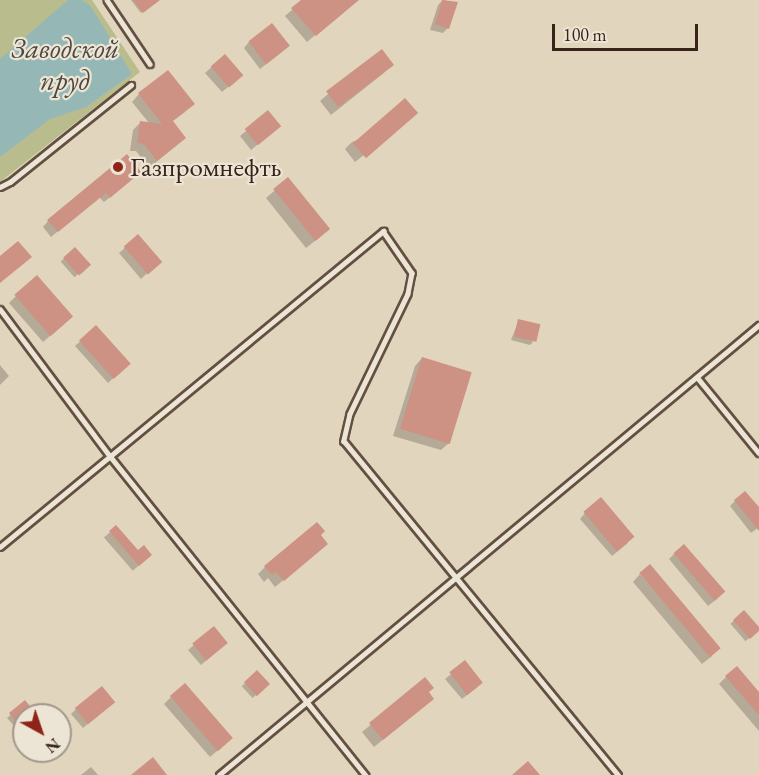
<!DOCTYPE html>
<meta charset="utf-8">
<style>
body{margin:0}
#map{position:relative;width:759px;height:775px;overflow:hidden;background:#e2d5bd;font-family:"EB Garamond",serif}
div>[style]{position:absolute}
[style*='--x']{left:calc(var(--x)*1px);top:calc(var(--y)*1px);width:calc(var(--w)*1px);rotate:calc(var(--a)*1deg)}
.green>*{inset:0;background:#b9bc8d}
.water>*{inset:0;background:#95b8b6}
.shadow>*{inset:0;background:#0003;transform-origin:0 0}
.building>*{inset:0;background:#cd9283;transform-origin:0 0}
.roads{filter:drop-shadow(2px 0 #625041) drop-shadow(-2px 0 #625041) drop-shadow(0 2px #625041) drop-shadow(0 -2px #625041)}
.lane>*{height:4.5px;margin:-2.25px;padding:0 2.25px;transform-origin:2.25px;border-radius:2.25px;background:#ece4d4}
.dots>*{width:16px;height:16px;translate:-50% -50%;box-sizing:border-box;border:3px solid #ece4d4;border-radius:50%}
span{translate:-50% -50%;white-space:nowrap;text-align:center;line-height:1.15;-webkit-text-stroke:4.5px #ece4d4;paint-order:stroke}
.poi-label{font-size:27px;color:#372318}
.left{translate:0 -50%;text-align:left}
.water-label{font-size:28px;color:#4e4840;font-style:italic}
.north{position:absolute;left:12px;top:703px;width:60px;height:60px;box-sizing:border-box;background:#ece4d4;border:2px solid #a49789;border-radius:50%;rotate:140deg;font-size:16px;font-weight:700;line-height:24px;text-align:center;color:#372318}
.north::after{content:'';display:block;margin:auto;width:21px;height:27px;background:#8f2418;clip-path:polygon(50% 0,100% 100%,50% 72%,0 100%)}
.scale{position:absolute;left:552px;top:24px;width:146px;height:27px;box-sizing:border-box;border:3px solid #372318;border-top:0;padding-left:8px;font-size:18px;line-height:21px;white-space:nowrap;color:#372318;-webkit-text-stroke:4px #ece4d4;paint-order:stroke}
</style>
<div id="map">
<div class="green">
<div style="clip-path:polygon(0 0,92px 0,140px 72px,0 182px)"></div>
</div>
<div class="water">
<div style="clip-path:polygon(68px 0,81px 0,90px 5px,132px 74px,86px 107px,50px 119px,0 157px,0 59px)"></div>
</div>
<div class="shadow">
<div style="clip-path:polygon(131px 0,159px 0,141px 13px)"></div>
<div style="clip-path:polygon(303px 0,357px 0,307px 42px,285px 16px)"></div>
<div style="clip-path:polygon(443px 0,456px 3px,448px 28px,443px 33px,430px 30px,438px 5px)"></div>
<div style="clip-path:polygon(249px 42px,283px 51px,260px 69px,244px 48px)"></div>
<div style="clip-path:polygon(224px 56px,235px 81px,222px 92px,205px 73px)"></div>
<div style="clip-path:polygon(385px 72px,331px 115px,320px 101px,328px 94px)"></div>
<div style="clip-path:polygon(139px 94px,185px 112px,171px 122px,177px 145px,149px 168px,136px 151px,130px 151px,133px 130px,141px 122px,149px 123px,132px 102px)"></div>
<div style="clip-path:polygon(408px 120px,355px 162px,345px 149px,352px 142px)"></div>
<div style="clip-path:polygon(246px 131px,274px 131px,251px 150px,240px 136px)"></div>
<div style="clip-path:polygon(134px 178px,104px 202px,99px 197px,51px 237px,43px 227px,48px 221px)"></div>
<div style="clip-path:polygon(288px 179px,320px 237px,306px 248px,266px 198px)"></div>
<div style="clip-path:polygon(138px 236px,154px 267px,141px 279px,119px 253px)"></div>
<div style="left:75px;top:249px;width:21px;height:19px;rotate:49deg"></div>
<div style="clip-path:polygon(16px 296px,64px 324px,43px 342px,9px 303px)"></div>
<div style="clip-path:polygon(519px 320px,533px 342px,530px 345px,511px 340px)"></div>
<div style="clip-path:polygon(96px 327px,123px 369px,108px 383px,75px 346px)"></div>
<div style="clip-path:polygon(422px 358px,449px 443px,441px 450px,393px 436px,415px 366px)"></div>
<div style="clip-path:polygon(0 365px,9px 376px,0 385px)"></div>
<div style="clip-path:polygon(735px 501px,759px 510px,759px 527px,751px 533px,730px 506px)"></div>
<div style="clip-path:polygon(585px 513px,628px 543px,612px 556px,580px 519px)"></div>
<div style="left:116px;top:527px;width:44px;height:16px;rotate:49deg"></div>
<div style="clip-path:polygon(319px 535px,319px 551px,275px 587px,268px 578px,264px 582px,258px 574px,265px 567px)"></div>
<div style="clip-path:polygon(674px 554px,718px 598px,708px 606px,669px 559px)"></div>
<div style="clip-path:polygon(640px 574px,712px 656px,702px 664px,633px 582px)"></div>
<div style="left:744px;top:612px;width:23px;height:18px;rotate:49deg"></div>
<div style="clip-path:polygon(214px 628px,221px 648px,201px 665px,188px 650px)"></div>
<div style="clip-path:polygon(465px 663px,476px 688px,462px 699px,445px 679px)"></div>
<div style="left:257px;top:672px;width:16px;height:21px;rotate:47deg"></div>
<div style="clip-path:polygon(726px 677px,759px 694px,759px 731px,719px 684px)"></div>
<div style="clip-path:polygon(425px 680px,427px 693px,424px 706px,374px 747px,362px 732px)"></div>
<div style="clip-path:polygon(171px 697px,224px 745px,210px 757px,164px 704px)"></div>
<div style="clip-path:polygon(25px 702px,24px 721px,16px 728px,7px 718px)"></div>
<div style="clip-path:polygon(108px 707px,83px 728px,71px 714px,76px 709px)"></div>
<div style="clip-path:polygon(91px 767px,98px 775px,81px 775px)"></div>
</div>
<div class="building">
<div style="clip-path:polygon(133px 0,160px 0,143px 13px)"></div>
<div style="clip-path:polygon(301px 0,359px 0,316px 36px,291px 8px)"></div>
<div style="clip-path:polygon(442px 0,458px 2px,449px 29px,435px 24px)"></div>
<div style="left:272px;top:23px;width:29px;height:30px;rotate:52deg"></div>
<div style="left:382px;top:49px;width:20px;height:70px;rotate:53deg"></div>
<div style="left:225px;top:54px;width:28px;height:19px;rotate:49deg"></div>
<div style="clip-path:polygon(168px 70px,195px 104px,173px 121px,186px 138px,157px 161px,144px 144px,137px 143px,140px 121px,162px 124px,138px 93px)"></div>
<div style="left:405px;top:98px;width:20px;height:69px;rotate:49deg"></div>
<div style="left:268px;top:110px;width:21px;height:30px;rotate:51deg"></div>
<div style="clip-path:polygon(127px 154px,141px 172px,110px 198px,106px 193px,58px 232px,47px 220px)"></div>
<div style="left:288px;top:177px;width:67px;height:19px;rotate:51deg"></div>
<div style="left:138px;top:234px;width:37px;height:19px;rotate:49deg"></div>
<div style="clip-path:polygon(18px 241px,32px 257px,0 283px,0 256px)"></div>
<div style="left:75px;top:247px;width:24px;height:16px;rotate:48deg"></div>
<div style="left:37px;top:275px;width:55px;height:30px;rotate:49deg"></div>
<div style="left:518px;top:319px;width:23px;height:18px;rotate:13deg"></div>
<div style="left:96px;top:325px;width:52px;height:23px;rotate:48deg"></div>
<div style="left:422px;top:357px;width:52px;height:75px;rotate:17deg"></div>
<div style="clip-path:polygon(745px 491px,759px 507px,759px 531px,734px 500px)"></div>
<div style="left:601px;top:497px;width:52px;height:23px;rotate:50deg"></div>
<div style="clip-path:polygon(317px 522px,325px 531px,321px 535px,328px 544px,284px 581px,276px 572px,272px 575px,264px 566px)"></div>
<div style="clip-path:polygon(116px 525px,138px 550px,144px 545px,152px 555px,139px 566px,109px 531px)"></div>
<div style="left:684px;top:544px;width:63px;height:14px;rotate:49deg"></div>
<div style="left:650px;top:564px;width:110px;height:14px;rotate:50deg"></div>
<div style="clip-path:polygon(744px 610px,759px 627px,759px 631px,750px 639px,733px 620px)"></div>
<div style="left:214px;top:626px;width:22px;height:28px;rotate:51deg"></div>
<div style="left:465px;top:660px;width:29px;height:20px;rotate:52deg"></div>
<div style="clip-path:polygon(737px 666px,759px 692px,759px 715px,725px 676px)"></div>
<div style="left:257px;top:670px;width:19px;height:18px;rotate:47deg"></div>
<div style="clip-path:polygon(425px 677px,434px 688px,429px 692px,434px 699px,383px 740px,369px 723px)"></div>
<div style="left:185px;top:683px;width:73px;height:20px;rotate:49deg"></div>
<div style="left:102px;top:686px;width:21px;height:35px;rotate:51deg"></div>
<div style="clip-path:polygon(25px 700px,37px 715px,24px 715px,24px 722px,20px 726px,9px 713px)"></div>
<div style="clip-path:polygon(153px 757px,167px 775px,131px 775px)"></div>
<div style="clip-path:polygon(528px 761px,540px 775px,512px 775px)"></div>
</div>
<div class="roads">
<div class="lane">
<div style="--x:107;--y:0;--w:77;--a:56.1"></div>
<div style="--x:0;--y:187;--w:11;--a:-27"></div>
<div style="--x:10;--y:182;--w:155;--a:-38.7"></div>
<div style="--x:0;--y:309;--w:184;--a:53.2"></div>
<div style="--x:110;--y:456;--w:409;--a:51.3"></div>
<div style="--x:697;--y:377;--w:98;--a:50.8"></div>
<div style="--x:0;--y:547;--w:497;--a:-39.5"></div>
<div style="--x:383;--y:231;--w:51;--a:55.4"></div>
<div style="--x:412;--y:273;--w:21;--a:101"></div>
<div style="--x:408;--y:294;--w:133;--a:115.8"></div>
<div style="--x:350;--y:414;--w:28;--a:103"></div>
<div style="--x:344;--y:441;--w:432;--a:50.6"></div>
<div style="--x:219;--y:775;--w:703;--a:-39.81"></div>
</div>
</div>
<div class="dots">
<div style="left:118px;top:167px;background:#8f2418"></div>
</div>
<div class="poi-label">
<span class="left" style="left:130px;top:167px">Газпромнефть</span>
</div>
<div class="water-label">
<span style="left:65px;top:64px">Заводской<br>пруд</span>
</div>
<div class="north">N</div>
<div class="scale">100 m</div>
</div>
